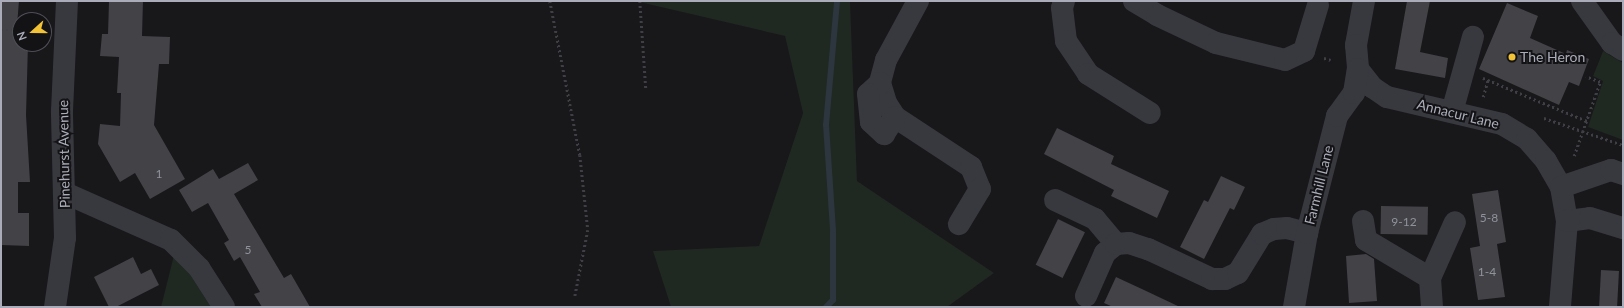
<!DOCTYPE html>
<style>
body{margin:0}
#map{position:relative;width:1624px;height:308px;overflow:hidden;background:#18171a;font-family:Lato,sans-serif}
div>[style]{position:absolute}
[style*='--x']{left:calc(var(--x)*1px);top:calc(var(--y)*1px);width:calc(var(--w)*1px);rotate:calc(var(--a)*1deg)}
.green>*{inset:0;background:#1f2821}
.stream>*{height:6px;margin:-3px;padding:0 3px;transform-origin:3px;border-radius:3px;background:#2d353e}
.building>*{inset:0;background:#424247;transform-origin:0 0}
.path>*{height:2.5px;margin-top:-1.25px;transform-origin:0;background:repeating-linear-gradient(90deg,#3e4046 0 2px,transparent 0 5px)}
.minor>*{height:22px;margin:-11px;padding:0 11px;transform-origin:11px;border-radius:11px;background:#38393f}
.dots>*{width:11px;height:11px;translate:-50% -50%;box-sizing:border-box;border:2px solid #131215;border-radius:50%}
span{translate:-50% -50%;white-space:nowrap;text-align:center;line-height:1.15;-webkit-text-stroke:4px #131215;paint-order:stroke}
.number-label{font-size:12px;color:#90929c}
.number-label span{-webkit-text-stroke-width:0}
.poi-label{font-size:14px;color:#aaadb9}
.left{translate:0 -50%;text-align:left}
.street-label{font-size:14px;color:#aaadb9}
.frame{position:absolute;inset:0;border:2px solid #aaadb9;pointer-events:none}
.north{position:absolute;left:12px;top:12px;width:40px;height:40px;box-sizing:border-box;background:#131215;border:1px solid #4f5057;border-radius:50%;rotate:249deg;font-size:11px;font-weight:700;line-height:16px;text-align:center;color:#aaadb9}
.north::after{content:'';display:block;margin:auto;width:14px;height:18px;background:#f2c337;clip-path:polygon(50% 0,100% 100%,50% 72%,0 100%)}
</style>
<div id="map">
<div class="green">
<div style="clip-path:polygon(635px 1px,850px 1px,857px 181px,994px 273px,947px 307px,671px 307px,653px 251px,759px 246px,803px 113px,785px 36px)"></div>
<div style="clip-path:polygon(1603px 51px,1623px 63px,1623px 140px,1588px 127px,1603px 81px,1593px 76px)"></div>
<div style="clip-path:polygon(174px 255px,182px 261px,214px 307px,161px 307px)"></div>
</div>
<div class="stream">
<div style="--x:826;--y:307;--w:10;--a:-45"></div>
<div style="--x:833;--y:300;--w:70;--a:-90"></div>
<div style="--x:833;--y:230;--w:105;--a:-93.8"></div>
<div style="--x:826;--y:125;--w:124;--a:-84.9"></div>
</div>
<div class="building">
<div style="clip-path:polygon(1px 1px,19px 1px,16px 38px,20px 38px,20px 44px,28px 44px,26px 115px,30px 182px,18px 182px,18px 213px,29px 213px,29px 246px,1px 245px)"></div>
<div style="clip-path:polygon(109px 1px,143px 1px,142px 36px,170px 37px,169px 64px,159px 64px,154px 125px,185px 179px,150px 199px,135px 173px,120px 182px,98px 144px,100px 124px,120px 126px,121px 93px,117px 93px,119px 57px,100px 56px,102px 34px,108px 34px)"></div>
<div style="clip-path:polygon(1407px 1px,1430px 1px,1420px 52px,1448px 58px,1445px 78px,1395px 69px)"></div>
<div style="clip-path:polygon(1507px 3px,1538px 16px,1530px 38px,1566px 54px,1567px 50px,1589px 59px,1579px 86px,1569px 82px,1559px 105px,1479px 69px)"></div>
<div style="clip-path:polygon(1057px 128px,1114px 156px,1111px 164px,1169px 191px,1157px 218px,1111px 196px,1114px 190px,1044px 154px)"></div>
<div style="clip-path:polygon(248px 163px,258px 180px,234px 194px,284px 278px,291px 274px,310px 307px,262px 307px,254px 294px,260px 292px,240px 257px,234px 261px,224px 243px,229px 240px,208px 203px,192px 212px,179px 190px,213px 169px,219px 179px)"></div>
<div style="clip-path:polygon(1221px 176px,1245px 187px,1234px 210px,1230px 208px,1204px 259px,1180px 247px,1204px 200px,1208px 202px)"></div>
<div style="clip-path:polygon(1498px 190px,1506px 242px,1497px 244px,1505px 297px,1478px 300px,1470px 248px,1480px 246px,1472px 194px)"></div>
<div style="left:1381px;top:206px;width:47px;height:28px;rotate:1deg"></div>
<div style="left:1058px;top:219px;width:30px;height:51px;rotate:26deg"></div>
<div style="clip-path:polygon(1366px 254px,1374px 259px,1377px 301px,1349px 303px,1346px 256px)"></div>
<div style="clip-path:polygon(133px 257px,141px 274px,151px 269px,159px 285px,116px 307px,109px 307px,94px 277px)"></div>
<div style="left:1601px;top:270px;width:18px;height:37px;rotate:3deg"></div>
<div style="clip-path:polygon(1116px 277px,1144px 290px,1180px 307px,1113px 307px,1104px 303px)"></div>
</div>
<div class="path">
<div style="--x:550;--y:1;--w:157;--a:79"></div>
<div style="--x:580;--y:155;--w:75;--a:83.9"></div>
<div style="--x:588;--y:230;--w:67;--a:101.1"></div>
<div style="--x:640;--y:1;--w:89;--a:86.1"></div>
<div style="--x:1;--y:30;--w:19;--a:0"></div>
<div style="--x:1324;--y:58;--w:7;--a:16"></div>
<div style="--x:1483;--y:78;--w:113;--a:22.5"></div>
<div style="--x:1483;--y:97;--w:18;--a:-74"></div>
<div style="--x:1544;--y:118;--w:83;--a:18.9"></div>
<div style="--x:1574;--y:156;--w:78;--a:-70.6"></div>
<div style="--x:1600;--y:82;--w:15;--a:-160"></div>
</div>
<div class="minor">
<div style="--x:918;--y:1;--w:67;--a:118.5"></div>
<div style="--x:886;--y:60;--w:24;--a:105"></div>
<div style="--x:880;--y:83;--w:21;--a:73"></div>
<div style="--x:886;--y:103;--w:17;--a:57"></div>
<div style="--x:895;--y:117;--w:91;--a:33.3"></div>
<div style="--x:971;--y:167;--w:24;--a:68"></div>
<div style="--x:980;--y:189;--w:41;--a:121"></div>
<div style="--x:1064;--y:1;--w:7;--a:106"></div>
<div style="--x:1062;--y:8;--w:33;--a:83"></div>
<div style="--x:1066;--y:41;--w:40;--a:56"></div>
<div style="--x:1088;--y:74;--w:73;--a:32.2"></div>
<div style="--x:1134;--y:1;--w:27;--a:31"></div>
<div style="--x:1157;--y:15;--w:65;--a:25.4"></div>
<div style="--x:1216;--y:43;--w:71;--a:13.8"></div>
<div style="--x:1285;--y:60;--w:21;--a:-25"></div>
<div style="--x:1304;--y:51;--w:48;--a:-73.1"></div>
<div style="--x:1364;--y:1;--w:45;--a:100.3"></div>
<div style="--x:1356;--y:45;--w:24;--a:85"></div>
<div style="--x:1358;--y:69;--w:23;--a:52"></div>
<div style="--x:1372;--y:87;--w:18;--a:34"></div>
<div style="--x:1387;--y:97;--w:118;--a:13.2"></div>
<div style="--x:1502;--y:124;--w:29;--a:31"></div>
<div style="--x:1527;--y:139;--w:29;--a:49"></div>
<div style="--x:1546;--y:161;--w:30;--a:60"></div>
<div style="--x:1561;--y:187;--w:35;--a:80"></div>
<div style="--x:1567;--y:221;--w:86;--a:94.7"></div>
<div style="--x:1582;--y:1;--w:52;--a:54.5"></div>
<div style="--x:1612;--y:43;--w:13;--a:32"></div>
<div style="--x:880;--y:83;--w:16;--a:137"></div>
<div style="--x:868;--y:94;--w:28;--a:84"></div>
<div style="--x:871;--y:122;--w:18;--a:43"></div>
<div style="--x:884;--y:134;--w:20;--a:-57"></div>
<div style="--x:1452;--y:112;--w:78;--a:-74.4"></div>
<div style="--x:1561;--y:187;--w:53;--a:-18.8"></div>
<div style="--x:1611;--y:170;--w:13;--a:18"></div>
<div style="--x:65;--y:193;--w:116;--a:23.9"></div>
<div style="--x:171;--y:240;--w:40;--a:45"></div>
<div style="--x:199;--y:268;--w:46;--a:57.3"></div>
<div style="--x:1055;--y:200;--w:44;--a:25.4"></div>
<div style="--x:1095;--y:219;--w:33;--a:50"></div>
<div style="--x:1363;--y:221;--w:19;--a:81"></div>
<div style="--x:1366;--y:240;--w:74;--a:30.7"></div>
<div style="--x:1567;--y:221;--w:23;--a:-7"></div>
<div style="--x:1590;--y:218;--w:34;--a:17"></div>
<div style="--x:1086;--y:296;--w:47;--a:-66.2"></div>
<div style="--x:1105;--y:253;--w:14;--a:-39"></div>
<div style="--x:1116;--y:244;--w:13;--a:-4"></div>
<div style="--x:1129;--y:243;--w:20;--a:18"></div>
<div style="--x:1148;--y:249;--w:71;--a:25.1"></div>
<div style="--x:1212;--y:279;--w:13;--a:0"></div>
<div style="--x:1225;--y:279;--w:14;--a:-25"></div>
<div style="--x:1238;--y:273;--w:46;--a:-58.4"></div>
<div style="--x:1262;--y:234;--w:13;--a:-23"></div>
<div style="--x:1274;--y:229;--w:13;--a:-4"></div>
<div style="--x:1287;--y:228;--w:21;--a:14"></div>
<div style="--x:55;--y:307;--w:70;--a:-81.8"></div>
<div style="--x:65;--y:238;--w:127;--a:-91.4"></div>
<div style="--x:62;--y:111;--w:110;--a:-87.4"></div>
<div style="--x:1294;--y:307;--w:75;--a:-80"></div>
<div style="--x:1307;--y:233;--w:121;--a:-75.6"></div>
<div style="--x:1337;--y:116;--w:29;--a:-54"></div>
<div style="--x:1354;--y:93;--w:24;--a:-81"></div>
<div style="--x:1432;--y:307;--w:29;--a:-94"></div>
<div style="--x:1430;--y:278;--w:61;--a:-65.9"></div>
</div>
<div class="dots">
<div style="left:1512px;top:57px;background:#f2c337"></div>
</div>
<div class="number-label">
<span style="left:159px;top:174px">1</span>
<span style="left:1489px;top:218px">5-8</span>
<span style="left:1404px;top:222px">9-12</span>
<span style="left:248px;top:250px">5</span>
<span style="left:1487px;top:272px">1-4</span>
</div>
<div class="poi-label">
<span class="left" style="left:1520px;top:57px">The Heron</span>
</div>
<div class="street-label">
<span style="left:1458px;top:114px;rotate:14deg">Annacur Lane</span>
<span style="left:64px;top:154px;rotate:-91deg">Pinehurst Avenue</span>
<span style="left:1319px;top:185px;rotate:-76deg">Farmhill Lane</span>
</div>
<div class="frame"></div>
<div class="north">N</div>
</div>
